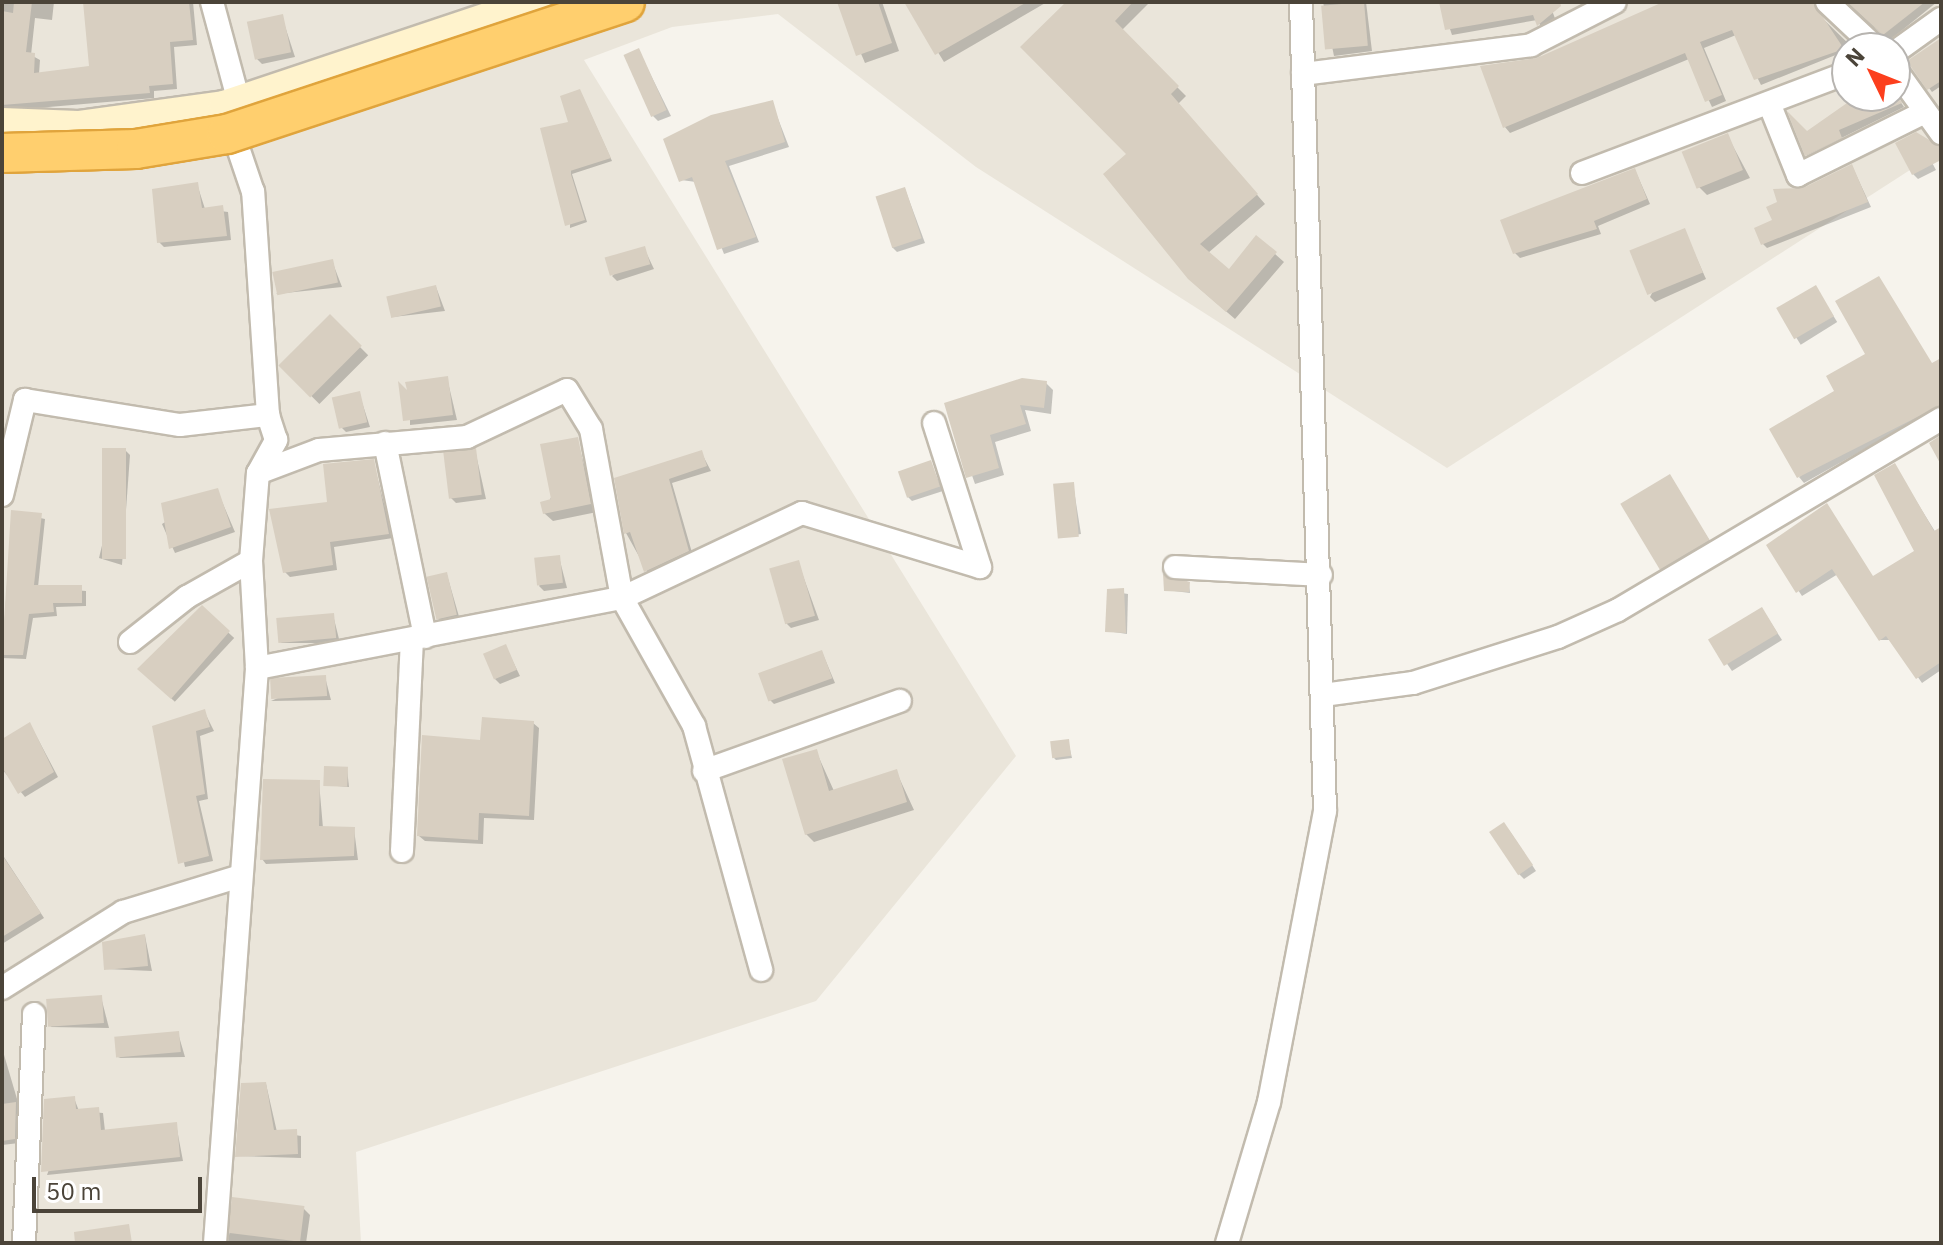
<!DOCTYPE html>
<style>
body{margin:0}
#map{position:relative;width:1943px;height:1245px;overflow:hidden;background:#f6f3ec;font-family:"IBM Plex Sans",sans-serif}
div>[style]{position:absolute}
[style*='--x']{left:calc(var(--x)*1px);top:calc(var(--y)*1px);width:calc(var(--w)*1px);rotate:calc(var(--a)*1deg)}
.residential>*{inset:0;background:#eae5da}
.shadow>*{inset:0;background:#0003;transform-origin:0 0}
.building>*{inset:0;background:#d8cfc1;transform-origin:0 0}
.roads{filter:drop-shadow(2px 0 #c2bbae) drop-shadow(-2px 0 #c2bbae) drop-shadow(0 2px #c2bbae) drop-shadow(0 -2px #c2bbae)}
.street>*{height:22px;margin:-11px;padding:0 11px;transform-origin:11px;border-radius:11px;background:#fff}
.secondary>*{height:30px;margin:-15px;padding:0 15px;transform-origin:15px;border-radius:15px;background:#fff3cd}
.bridges{filter:drop-shadow(2px 0 #e0a43c) drop-shadow(-2px 0 #e0a43c) drop-shadow(0 2px #e0a43c) drop-shadow(0 -2px #e0a43c)}
.highway-bridge>*{height:38px;margin:-19px;padding:0 19px;transform-origin:19px;border-radius:19px;background:#ffcf6e}
span{translate:-50% -50%;white-space:nowrap;text-align:center;line-height:1.15;-webkit-text-stroke:6px #fff;paint-order:stroke}
.frame{position:absolute;inset:0;border:4px solid #4b4439;pointer-events:none}
.north{position:absolute;left:1831px;top:32px;width:80px;height:80px;box-sizing:border-box;background:#fff;border:2px solid #b7b4b0;border-radius:50%;rotate:313deg;font-size:22px;font-weight:700;line-height:32px;text-align:center;color:#4b4439}
.north::after{content:'';display:block;margin:auto;width:28px;height:36px;background:#fc3f1d;clip-path:polygon(50% 0,100% 100%,50% 72%,0 100%)}
.scale{position:absolute;left:32px;top:1177px;width:170px;height:36px;box-sizing:border-box;border:4px solid #4b4439;border-top:0;padding-left:10px;font-size:24px;line-height:28px;white-space:nowrap;color:#4b4439;-webkit-text-stroke:6px #fff;paint-order:stroke}
</style>
<div id="map">
<div class="residential">
<div style="clip-path:polygon(evenodd,2px 2px,1941px 2px,1941px 150px,1447px 468px,976px 167px,778px 14px,672px 27px,584px 60px,1016px 756px,816px 1001px,356px 1152px,361px 1243px,2px 1243px,2px 2px,1847px 48px,1895px 48px,1895px 96px,1847px 96px,1847px 48px)"></div>
</div>
<div class="shadow">
<div style="clip-path:polygon(2px 2px,54px 2px,52px 20px,35px 18px,31px 55px,40px 60px,39px 74px,92px 68px,85px 2px,193px 2px,197px 45px,174px 47px,177px 89px,154px 91px,154px 98px,2px 111px)"></div>
<div style="clip-path:polygon(839px 2px,882px 2px,899px 51px,865px 63px)"></div>
<div style="clip-path:polygon(907px 2px,1047px 2px,944px 62px)"></div>
<div style="clip-path:polygon(1069px 2px,1150px 2px,1121px 31px,1186px 96px,1178px 104px,1265px 204px,1208px 253px,1230px 272px,1257px 238px,1284px 262px,1235px 319px,1199px 288px,1129px 154px)"></div>
<div style="clip-path:polygon(1323px 2px,1366px 2px,1372px 51px,1334px 56px)"></div>
<div style="clip-path:polygon(1441px 2px,1549px 2px,1557px 24px,1544px 31px,1537px 20px,1452px 35px)"></div>
<div style="clip-path:polygon(1674px 2px,1825px 2px,1818px 14px,1853px 48px,1761px 85px,1736px 35px,1704px 48px,1726px 101px,1712px 107px,1689px 59px,1510px 133px,1505px 127px,1483px 68px,1537px 60px)"></div>
<div style="clip-path:polygon(1842px 2px,1937px 2px,1890px 40px)"></div>
<div style="clip-path:polygon(282px 17px,295px 57px,262px 64px,257px 59px)"></div>
<div style="clip-path:polygon(1941px 40px,1941px 86px,1932px 92px,1910px 62px)"></div>
<div style="clip-path:polygon(639px 51px,671px 116px,658px 121px,653px 116px)"></div>
<div style="clip-path:polygon(1895px 94px,1904px 107px,1807px 155px,1806px 133px,1860px 96px)"></div>
<div style="clip-path:polygon(582px 95px,612px 161px,572px 174px,587px 222px,570px 228px,571px 124px)"></div>
<div style="clip-path:polygon(772px 103px,789px 147px,729px 166px,759px 242px,724px 254px,696px 182px,681px 180px)"></div>
<div style="clip-path:polygon(1727px 135px,1750px 178px,1707px 195px,1699px 187px)"></div>
<div style="clip-path:polygon(1920px 140px,1936px 170px,1918px 179px,1913px 174px)"></div>
<div style="clip-path:polygon(1852px 166px,1871px 207px,1767px 248px,1763px 244px,1804px 190px)"></div>
<div style="clip-path:polygon(1635px 170px,1650px 204px,1598px 226px,1601px 234px,1520px 258px,1515px 253px)"></div>
<div style="clip-path:polygon(197px 184px,205px 209px,228px 212px,231px 240px,164px 247px,159px 242px)"></div>
<div style="clip-path:polygon(905px 189px,925px 243px,897px 252px,892px 247px)"></div>
<div style="clip-path:polygon(1684px 230px,1706px 279px,1655px 302px,1650px 297px)"></div>
<div style="clip-path:polygon(644px 248px,654px 269px,617px 281px,612px 276px)"></div>
<div style="clip-path:polygon(332px 261px,342px 287px,276px 294px)"></div>
<div style="clip-path:polygon(436px 287px,445px 311px,393px 317px)"></div>
<div style="left:1816px;top:288px;width:40px;height:43px;rotate:58deg"></div>
<div style="left:330px;top:317px;width:54px;height:69px;rotate:45deg"></div>
<div style="clip-path:polygon(1941px 361px,1941px 406px,1804px 483px,1799px 477px)"></div>
<div style="clip-path:polygon(447px 378px,457px 420px,410px 425px,410px 397px)"></div>
<div style="clip-path:polygon(1046px 383px,1053px 390px,1051px 414px,1025px 410px,1031px 431px,995px 442px,1004px 475px,975px 484px,947px 404px)"></div>
<div style="clip-path:polygon(359px 393px,370px 427px,346px 432px,341px 427px)"></div>
<div style="clip-path:polygon(577px 439px,597px 512px,553px 521px,544px 513px)"></div>
<div style="clip-path:polygon(125px 450px,130px 455px,122px 565px,99px 558px)"></div>
<div style="clip-path:polygon(475px 450px,486px 499px,456px 503px,451px 498px)"></div>
<div style="clip-path:polygon(701px 452px,711px 471px,672px 483px,693px 556px,650px 576px,626px 533px,616px 479px)"></div>
<div style="clip-path:polygon(373px 461px,393px 538px,334px 547px,337px 570px,290px 577px,285px 572px)"></div>
<div style="clip-path:polygon(930px 462px,943px 491px,912px 501px,907px 496px)"></div>
<div style="clip-path:polygon(1894px 465px,1936px 533px,1941px 529px,1941px 670px,1922px 683px,1892px 640px,1880px 640px,1838px 574px,1802px 596px,1769px 546px,1874px 578px,1917px 552px)"></div>
<div style="clip-path:polygon(1669px 477px,1715px 549px,1668px 576px,1660px 568px)"></div>
<div style="clip-path:polygon(1073px 484px,1081px 534px,1061px 537px)"></div>
<div style="clip-path:polygon(217px 490px,235px 532px,175px 553px,162px 524px)"></div>
<div style="clip-path:polygon(12px 512px,45px 519px,38px 587px,86px 591px,86px 606px,56px 607px,57px 616px,33px 618px,26px 659px,2px 658px)"></div>
<div style="clip-path:polygon(559px 557px,567px 588px,544px 591px,539px 586px)"></div>
<div style="clip-path:polygon(798px 562px,819px 620px,791px 628px,786px 623px)"></div>
<div style="clip-path:polygon(447px 575px,460px 620px,443px 624px,438px 618px)"></div>
<div style="clip-path:polygon(1189px 584px,1190px 593px,1166px 590px)"></div>
<div style="clip-path:polygon(1109px 591px,1128px 594px,1127px 634px,1107px 631px)"></div>
<div style="left:202px;top:608px;width:44px;height:87px;rotate:43deg"></div>
<div style="clip-path:polygon(333px 615px,340px 643px,280px 643px)"></div>
<div style="clip-path:polygon(1766px 615px,1782px 640px,1732px 671px,1712px 642px)"></div>
<div style="clip-path:polygon(506px 647px,520px 676px,500px 684px,495px 679px)"></div>
<div style="clip-path:polygon(822px 652px,835px 683px,774px 704px,769px 699px)"></div>
<div style="clip-path:polygon(325px 677px,331px 700px,271px 701px)"></div>
<div style="clip-path:polygon(204px 711px,214px 731px,200px 736px,208px 799px,199px 801px,213px 861px,185px 867px,153px 728px)"></div>
<div style="clip-path:polygon(533px 723px,539px 728px,534px 820px,484px 818px,483px 844px,425px 841px,419px 836px,482px 743px)"></div>
<div style="clip-path:polygon(30px 724px,58px 777px,25px 797px,2px 769px,2px 741px)"></div>
<div style="clip-path:polygon(1068px 741px,1072px 758px,1056px 760px,1054px 758px)"></div>
<div style="clip-path:polygon(816px 751px,834px 791px,896px 771px,914px 810px,814px 842px,806px 834px)"></div>
<div style="clip-path:polygon(347px 769px,349px 787px,326px 785px)"></div>
<div style="clip-path:polygon(319px 782px,323px 828px,354px 829px,358px 860px,266px 864px,262px 859px)"></div>
<div style="clip-path:polygon(1509px 830px,1536px 871px,1524px 879px,1519px 874px)"></div>
<div style="clip-path:polygon(2px 854px,44px 918px,2px 944px)"></div>
<div style="clip-path:polygon(145px 936px,152px 971px,106px 969px)"></div>
<div style="clip-path:polygon(101px 997px,109px 1028px,50px 1027px)"></div>
<div style="clip-path:polygon(178px 1033px,185px 1057px,118px 1058px)"></div>
<div style="clip-path:polygon(2px 1048px,20px 1109px,19px 1143px,2px 1145px)"></div>
<div style="clip-path:polygon(266px 1084px,277px 1132px,301px 1136px,301px 1158px,237px 1156px)"></div>
<div style="clip-path:polygon(74px 1098px,79px 1111px,103px 1113px,105px 1131px,176px 1124px,183px 1161px,47px 1175px)"></div>
<div style="clip-path:polygon(234px 1199px,303px 1208px,310px 1215px,306px 1243px,228px 1243px)"></div>
</div>
<div class="building">
<div style="clip-path:polygon(14px 2px,32px 2px,26px 52px,35px 53px,34px 73px,89px 66px,83px 2px,189px 2px,193px 40px,170px 42px,173px 84px,149px 86px,150px 93px,2px 105px,2px 11px,13px 13px)"></div>
<div style="clip-path:polygon(837px 2px,878px 2px,892px 43px,856px 56px)"></div>
<div style="clip-path:polygon(904px 2px,1027px 2px,935px 55px)"></div>
<div style="clip-path:polygon(1066px 2px,1133px 2px,1115px 21px,1179px 86px,1171px 94px,1258px 194px,1200px 244px,1229px 269px,1256px 235px,1277px 252px,1226px 312px,1188px 279px,1103px 174px,1126px 154px,1020px 47px)"></div>
<div style="left:1364px;top:2px;width:44px;height:43px;rotate:85deg"></div>
<div style="clip-path:polygon(1439px 2px,1560px 2px,1561px 6px,1537px 26px,1533px 15px,1445px 30px)"></div>
<div style="clip-path:polygon(1663px 2px,1813px 2px,1844px 49px,1754px 80px,1732px 30px,1700px 42px,1722px 95px,1705px 102px,1685px 53px,1503px 128px,1480px 66px,1537px 58px)"></div>
<div style="clip-path:polygon(1847px 2px,1925px 2px,1883px 35px)"></div>
<div style="left:283px;top:14px;width:39px;height:37px;rotate:78deg"></div>
<div style="clip-path:polygon(1941px 38px,1941px 81px,1927px 90px,1907px 61px)"></div>
<div style="left:639px;top:48px;width:68px;height:17px;rotate:66deg"></div>
<div style="clip-path:polygon(580px 89px,611px 158px,570px 171px,585px 220px,565px 226px,540px 128px,568px 122px,560px 96px)"></div>
<div style="clip-path:polygon(1857px 96px,1897px 96px,1902px 103px,1839px 130px,1842px 138px,1805px 156px,1787px 111px,1807px 131px)"></div>
<div style="clip-path:polygon(773px 100px,785px 142px,725px 161px,756px 237px,717px 250px,692px 177px,679px 182px,663px 139px,711px 115px)"></div>
<div style="clip-path:polygon(1916px 132px,1941px 147px,1941px 160px,1912px 175px,1895px 143px)"></div>
<div style="left:1728px;top:133px;width:40px;height:50px;rotate:68deg"></div>
<div style="clip-path:polygon(1852px 164px,1868px 202px,1761px 245px,1754px 228px,1772px 220px,1766px 207px,1777px 202px,1773px 189px,1803px 188px)"></div>
<div style="clip-path:polygon(1635px 168px,1647px 199px,1594px 221px,1597px 229px,1513px 254px,1500px 220px)"></div>
<div style="clip-path:polygon(198px 182px,202px 208px,223px 205px,227px 236px,157px 243px,152px 189px)"></div>
<div style="left:905px;top:187px;width:54px;height:31px;rotate:72deg"></div>
<div style="left:1685px;top:228px;width:48px;height:60px;rotate:68deg"></div>
<div style="left:645px;top:246px;width:19px;height:42px;rotate:74deg"></div>
<div style="left:333px;top:259px;width:24px;height:62px;rotate:78deg"></div>
<div style="clip-path:polygon(1879px 276px,1932px 363px,1941px 358px,1941px 405px,1797px 478px,1769px 429px,1834px 391px,1826px 376px,1865px 354px,1835px 301px)"></div>
<div style="left:436px;top:285px;width:22px;height:51px;rotate:77deg"></div>
<div style="left:1816px;top:285px;width:36px;height:46px;rotate:60deg"></div>
<div style="left:330px;top:314px;width:45px;height:73px;rotate:45deg"></div>
<div style="clip-path:polygon(448px 376px,453px 415px,403px 421px,398px 381px,407px 390px,405px 382px)"></div>
<div style="clip-path:polygon(1022px 378px,1047px 381px,1044px 408px,1020px 405px,1026px 424px,990px 435px,999px 468px,966px 478px,944px 403px)"></div>
<div style="left:360px;top:391px;width:32px;height:29px;rotate:77deg"></div>
<div style="clip-path:polygon(1941px 435px,1941px 465px,1929px 443px)"></div>
<div style="clip-path:polygon(578px 437px,591px 504px,543px 514px,540px 502px,551px 499px,540px 444px)"></div>
<div style="left:102px;top:448px;width:24px;height:111px"></div>
<div style="left:476px;top:448px;width:47px;height:33px;rotate:83deg"></div>
<div style="clip-path:polygon(702px 450px,707px 466px,669px 479px,689px 551px,644px 572px,630px 532px,624px 534px,614px 478px)"></div>
<div style="clip-path:polygon(374px 459px,389px 534px,330px 542px,333px 565px,283px 573px,269px 509px,327px 502px,323px 464px)"></div>
<div style="left:931px;top:460px;width:28px;height:35px;rotate:71deg"></div>
<div style="clip-path:polygon(1895px 463px,1934px 531px,1941px 527px,1941px 662px,1916px 679px,1886px 636px,1879px 641px,1832px 569px,1796px 593px,1766px 545px,1827px 503px,1873px 576px,1914px 551px,1874px 475px)"></div>
<div style="left:1670px;top:474px;width:77px;height:58px;rotate:59deg"></div>
<div style="left:1074px;top:482px;width:55px;height:21px;rotate:85deg"></div>
<div style="clip-path:polygon(218px 488px,231px 527px,169px 549px,161px 503px)"></div>
<div style="clip-path:polygon(11px 510px,42px 513px,34px 585px,82px 585px,82px 603px,53px 603px,54px 612px,29px 614px,23px 655px,2px 655px)"></div>
<div style="left:560px;top:555px;width:28px;height:26px;rotate:84deg"></div>
<div style="left:799px;top:560px;width:58px;height:31px;rotate:74deg"></div>
<div style="left:447px;top:572px;width:44px;height:21px;rotate:77deg"></div>
<div style="clip-path:polygon(1163px 574px,1190px 582px,1189px 592px,1164px 591px)"></div>
<div style="clip-path:polygon(1124px 588px,1126px 633px,1105px 632px,1107px 589px)"></div>
<div style="clip-path:polygon(202px 605px,230px 631px,171px 699px,137px 669px)"></div>
<div style="left:1762px;top:607px;width:31px;height:63px;rotate:59deg"></div>
<div style="left:334px;top:613px;width:25px;height:58px;rotate:85deg"></div>
<div style="left:506px;top:644px;width:28px;height:25px;rotate:67deg"></div>
<div style="left:822px;top:650px;width:30px;height:68px;rotate:70deg"></div>
<div style="left:326px;top:675px;width:21px;height:56px;rotate:87deg"></div>
<div style="clip-path:polygon(205px 709px,210px 727px,196px 731px,205px 794px,196px 796px,209px 856px,178px 864px,152px 726px)"></div>
<div style="clip-path:polygon(482px 717px,534px 721px,529px 816px,479px 813px,478px 840px,417px 836px,422px 735px,480px 740px)"></div>
<div style="clip-path:polygon(30px 722px,54px 772px,18px 794px,2px 767px,2px 739px)"></div>
<div style="left:1069px;top:739px;width:17px;height:19px;rotate:83deg"></div>
<div style="clip-path:polygon(817px 749px,829px 791px,897px 769px,907px 802px,805px 835px,782px 759px)"></div>
<div style="left:324px;top:766px;width:24px;height:20px;rotate:2deg"></div>
<div style="clip-path:polygon(263px 779px,320px 780px,319px 826px,355px 827px,354px 856px,260px 860px)"></div>
<div style="left:1504px;top:822px;width:52px;height:18px;rotate:56deg"></div>
<div style="clip-path:polygon(2px 855px,41px 913px,2px 937px)"></div>
<div style="clip-path:polygon(145px 934px,148px 966px,104px 970px,102px 942px)"></div>
<div style="left:102px;top:995px;width:28px;height:56px;rotate:86deg"></div>
<div style="left:179px;top:1031px;width:21px;height:65px;rotate:85deg"></div>
<div style="clip-path:polygon(266px 1082px,274px 1130px,297px 1129px,298px 1154px,235px 1157px,241px 1083px)"></div>
<div style="clip-path:polygon(75px 1096px,76px 1109px,99px 1107px,101px 1130px,177px 1122px,180px 1157px,41px 1172px,44px 1099px)"></div>
<div style="clip-path:polygon(16px 1102px,15px 1139px,2px 1141px,2px 1104px)"></div>
<div style="left:232px;top:1197px;width:73px;height:36px;rotate:7deg"></div>
<div style="clip-path:polygon(129px 1224px,132px 1243px,75px 1243px,74px 1232px)"></div>
</div>
<div class="roads">
<div class="street">
<div style="--x:212;--y:2;--w:104;--a:74.9"></div>
<div style="--x:1827;--y:2;--w:67;--a:43.2"></div>
<div style="--x:1895;--y:52;--w:57;--a:-35.7"></div>
<div style="--x:1895;--y:69;--w:79;--a:54.3"></div>
<div style="--x:1303;--y:74;--w:230;--a:-7.2"></div>
<div style="--x:1531;--y:45;--w:94;--a:-27.1"></div>
<div style="--x:1769;--y:103;--w:78;--a:68.1"></div>
<div style="--x:1798;--y:175;--w:142;--a:-26.4"></div>
<div style="--x:1582;--y:173;--w:283;--a:-20.7"></div>
<div style="--x:385;--y:443;--w:198;--a:78.3"></div>
<div style="--x:258;--y:473;--w:65;--a:-20.7"></div>
<div style="--x:319;--y:450;--w:149;--a:-5"></div>
<div style="--x:467;--y:437;--w:110;--a:-25.2"></div>
<div style="--x:567;--y:390;--w:46;--a:58.4"></div>
<div style="--x:591;--y:429;--w:172;--a:79.6"></div>
<div style="--x:622;--y:598;--w:199;--a:-25.3"></div>
<div style="--x:802;--y:513;--w:186;--a:16.9"></div>
<div style="--x:980;--y:567;--w:151;--a:-107.7"></div>
<div style="--x:2;--y:495;--w:98;--a:-76.4"></div>
<div style="--x:25;--y:400;--w:157;--a:9.2"></div>
<div style="--x:180;--y:425;--w:89;--a:-6.5"></div>
<div style="--x:1175;--y:567;--w:146;--a:3.1"></div>
<div style="--x:130;--y:642;--w:73;--a:-38.3"></div>
<div style="--x:187;--y:597;--w:73;--a:-29.4"></div>
<div style="--x:257;--y:668;--w:372;--a:-10.9"></div>
<div style="--x:622;--y:598;--w:147;--a:60.6"></div>
<div style="--x:694;--y:726;--w:253;--a:74.6"></div>
<div style="--x:1323;--y:695;--w:91;--a:-7.6"></div>
<div style="--x:1413;--y:683;--w:152;--a:-17.6"></div>
<div style="--x:1558;--y:637;--w:66;--a:-24.2"></div>
<div style="--x:1618;--y:610;--w:375;--a:-30.6"></div>
<div style="--x:704;--y:771;--w:208;--a:-19.7"></div>
<div style="--x:402;--y:851;--w:211;--a:-87.3"></div>
<div style="--x:2;--y:988;--w:143;--a:-32.1"></div>
<div style="--x:123;--y:912;--w:123;--a:-17"></div>
<div style="--x:24;--y:1243;--w:229;--a:-87.5"></div>
<div style="--x:215;--y:1243;--w:577;--a:-85.82"></div>
<div style="--x:257;--y:668;--w:107;--a:-93.2"></div>
<div style="--x:251;--y:561;--w:88;--a:-85.5"></div>
<div style="--x:258;--y:473;--w:38;--a:-61"></div>
<div style="--x:276;--y:440;--w:26;--a:-108"></div>
<div style="--x:268;--y:415;--w:224;--a:-93.8"></div>
<div style="--x:253;--y:192;--w:72;--a:-108.7"></div>
<div style="--x:1227;--y:1243;--w:147;--a:-73.4"></div>
<div style="--x:1269;--y:1102;--w:296;--a:-79.1"></div>
<div style="--x:1325;--y:811;--w:809;--a:-91.7"></div>
</div>
<div class="secondary">
<div style="--x:2;--y:123;--w:76;--a:2.3"></div>
<div style="--x:78;--y:126;--w:147;--a:-7.8"></div>
<div style="--x:224;--y:106;--w:328;--a:-18.5"></div>
</div>
</div>
<div class="bridges">
<div class="highway-bridge">
<div style="--x:2;--y:153;--w:134;--a:-1.7"></div>
<div style="--x:136;--y:149;--w:92;--a:-9.4"></div>
<div style="--x:227;--y:134;--w:419;--a:-18.3"></div>
</div>
</div>
<div class="frame"></div>
<div class="north">N</div>
<div class="scale">50 m</div>
</div>
